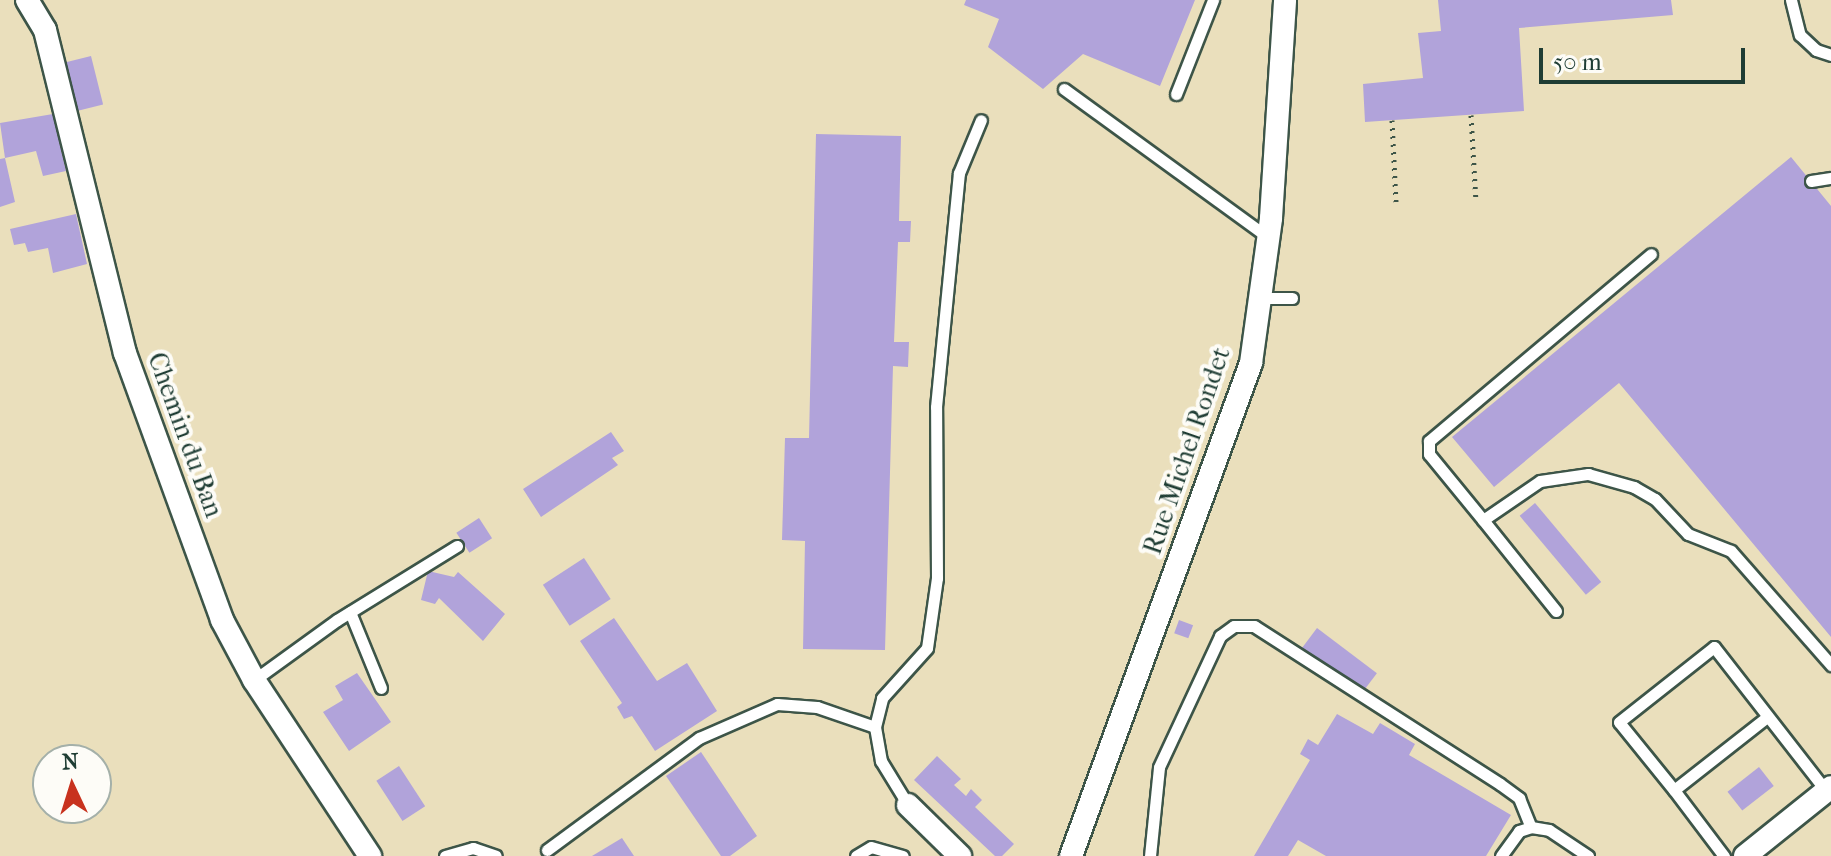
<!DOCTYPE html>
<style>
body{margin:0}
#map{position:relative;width:1831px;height:856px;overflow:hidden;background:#eadfbc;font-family:"IM FELL French Canon",serif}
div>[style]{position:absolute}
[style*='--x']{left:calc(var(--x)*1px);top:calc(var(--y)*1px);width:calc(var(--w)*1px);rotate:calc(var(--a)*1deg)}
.building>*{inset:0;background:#b1a3da;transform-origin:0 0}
.path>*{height:5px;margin-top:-2.5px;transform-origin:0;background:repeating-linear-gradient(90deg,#3d5548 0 2px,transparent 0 8px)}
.roads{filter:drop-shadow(2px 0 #3d5548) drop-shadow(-2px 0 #3d5548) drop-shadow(0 2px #3d5548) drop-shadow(0 -2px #3d5548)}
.lane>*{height:11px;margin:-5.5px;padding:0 5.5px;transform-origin:5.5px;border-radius:5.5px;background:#fff}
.street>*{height:22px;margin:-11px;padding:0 11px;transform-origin:11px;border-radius:11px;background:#fff}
span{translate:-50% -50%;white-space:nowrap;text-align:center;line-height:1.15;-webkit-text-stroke:8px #fdfcf7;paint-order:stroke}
.street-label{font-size:26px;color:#1f3d34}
.north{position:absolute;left:32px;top:744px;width:80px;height:80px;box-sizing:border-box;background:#fdfcf7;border:2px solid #a4b0a9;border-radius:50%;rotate:356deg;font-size:22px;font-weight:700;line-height:32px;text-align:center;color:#1f3d34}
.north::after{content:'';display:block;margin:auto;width:28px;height:36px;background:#c8321e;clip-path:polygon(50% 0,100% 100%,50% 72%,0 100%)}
.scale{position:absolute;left:1539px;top:48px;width:206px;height:36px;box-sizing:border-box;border:4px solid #1f3d34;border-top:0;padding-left:10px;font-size:24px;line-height:28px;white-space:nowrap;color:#1f3d34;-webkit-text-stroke:6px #fdfcf7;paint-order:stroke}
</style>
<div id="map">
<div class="building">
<div style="clip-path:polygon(966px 0,1195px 0,1160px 86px,1083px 54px,1043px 89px,988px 47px,999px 19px,964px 5px)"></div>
<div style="clip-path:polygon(1438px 0,1671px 0,1673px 15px,1519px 28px,1524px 111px,1365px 122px,1363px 84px,1423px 78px,1418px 33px,1441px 31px)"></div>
<div style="left:91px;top:56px;width:50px;height:30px;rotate:76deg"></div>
<div style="clip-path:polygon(53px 114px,66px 171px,43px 176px,36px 151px,5px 158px,15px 202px,0 207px,0 159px,5px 158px,0 123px)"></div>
<div style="clip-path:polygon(816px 134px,901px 136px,899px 221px,911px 221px,910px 242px,898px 242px,894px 342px,909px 342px,908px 367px,893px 366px,885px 650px,803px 649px,805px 541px,782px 540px,785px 438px,809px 438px)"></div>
<div style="clip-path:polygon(1791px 157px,1831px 206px,1831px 637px,1619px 383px,1494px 487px,1452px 437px)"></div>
<div style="clip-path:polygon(76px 214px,87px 264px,53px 273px,48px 248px,28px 252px,25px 243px,14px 245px,10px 229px)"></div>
<div style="clip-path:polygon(611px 432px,624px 451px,612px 458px,618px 465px,541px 517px,523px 489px)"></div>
<div style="left:1535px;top:503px;width:103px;height:20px;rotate:50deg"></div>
<div style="left:479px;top:518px;width:24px;height:27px;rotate:57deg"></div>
<div style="left:584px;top:558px;width:49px;height:49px;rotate:57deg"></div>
<div style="clip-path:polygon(428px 571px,454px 577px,458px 572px,505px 614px,483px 641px,439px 598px,435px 604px,421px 600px)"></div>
<div style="clip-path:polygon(614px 618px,657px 681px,687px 663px,717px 711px,655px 751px,632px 716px,624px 719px,617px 707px,622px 703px,580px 641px)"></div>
<div style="left:1179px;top:620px;width:15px;height:14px;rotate:20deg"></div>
<div style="left:1317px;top:628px;width:75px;height:29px;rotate:37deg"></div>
<div style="clip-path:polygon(357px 673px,391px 722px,349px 751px,323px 712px,343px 700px,335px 686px)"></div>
<div style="clip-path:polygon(1337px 714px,1373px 734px,1380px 723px,1415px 744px,1409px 755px,1511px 815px,1486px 856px,1326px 856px,1298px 840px,1288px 856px,1254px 856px,1310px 760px,1300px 754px,1308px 739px,1318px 745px)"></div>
<div style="clip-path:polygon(701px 752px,757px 836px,730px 856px,721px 856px,666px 776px)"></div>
<div style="clip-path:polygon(937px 756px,961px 779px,954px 785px,966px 796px,971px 789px,982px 800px,975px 807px,1014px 844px,1002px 856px,995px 856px,914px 780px)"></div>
<div style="left:399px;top:766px;width:48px;height:27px;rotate:57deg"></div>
<div style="left:1759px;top:767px;width:24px;height:40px;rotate:52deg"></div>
<div style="clip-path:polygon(622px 838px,634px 856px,592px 856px)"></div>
</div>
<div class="path">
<div style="--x:1471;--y:115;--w:87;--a:86.7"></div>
<div style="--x:1392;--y:120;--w:82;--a:87.2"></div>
</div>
<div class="roads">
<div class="lane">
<div style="--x:1791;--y:0;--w:36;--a:76"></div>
<div style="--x:1800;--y:35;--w:22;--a:43"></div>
<div style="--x:1816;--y:50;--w:16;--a:18"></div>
<div style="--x:1064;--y:89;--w:252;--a:36"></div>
<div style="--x:1176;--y:94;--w:101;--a:-68.5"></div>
<div style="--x:1811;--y:181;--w:20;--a:-9"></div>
<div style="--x:1260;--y:298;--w:32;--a:0"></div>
<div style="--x:1483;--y:520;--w:85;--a:-129.3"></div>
<div style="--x:1429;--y:454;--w:13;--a:-90"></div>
<div style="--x:1429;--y:441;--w:290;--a:-40.1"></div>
<div style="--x:1556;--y:611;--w:117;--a:-128.7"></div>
<div style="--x:1483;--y:520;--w:69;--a:-34.4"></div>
<div style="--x:1540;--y:481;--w:49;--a:-8.3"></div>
<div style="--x:1588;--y:474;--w:48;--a:15.8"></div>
<div style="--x:1634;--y:487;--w:24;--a:30"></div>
<div style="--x:1655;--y:499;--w:48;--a:46.7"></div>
<div style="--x:1688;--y:534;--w:46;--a:21.6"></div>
<div style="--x:1731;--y:551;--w:152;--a:48.7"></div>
<div style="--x:350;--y:612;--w:82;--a:67.8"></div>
<div style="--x:254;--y:680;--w:102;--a:-35.9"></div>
<div style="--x:337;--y:620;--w:141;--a:-31.7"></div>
<div style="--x:1767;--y:717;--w:118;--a:141.9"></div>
<div style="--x:1674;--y:790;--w:87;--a:-129"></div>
<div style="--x:1619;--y:722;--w:121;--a:-38.3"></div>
<div style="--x:1714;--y:647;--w:182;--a:52.1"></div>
<div style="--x:1674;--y:790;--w:83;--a:52.9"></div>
<div style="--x:908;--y:805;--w:52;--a:-121.5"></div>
<div style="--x:881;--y:761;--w:35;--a:-100"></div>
<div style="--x:875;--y:727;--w:30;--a:-76"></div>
<div style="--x:882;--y:698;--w:67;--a:-48"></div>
<div style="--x:927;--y:648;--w:71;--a:-81.9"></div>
<div style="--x:937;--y:578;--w:171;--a:-90.3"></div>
<div style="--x:936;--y:407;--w:235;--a:-84.4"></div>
<div style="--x:959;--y:173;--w:57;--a:-67.5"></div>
<div style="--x:547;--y:850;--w:189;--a:-36.4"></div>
<div style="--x:699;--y:738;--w:85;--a:-23.6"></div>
<div style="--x:777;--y:704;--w:40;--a:4.3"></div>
<div style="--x:817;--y:707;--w:61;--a:19"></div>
<div style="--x:445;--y:856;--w:29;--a:-16"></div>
<div style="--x:473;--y:848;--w:24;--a:19"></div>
<div style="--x:856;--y:856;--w:17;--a:-31"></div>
<div style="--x:871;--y:847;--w:33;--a:16"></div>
<div style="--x:1150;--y:856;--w:89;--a:-84.2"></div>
<div style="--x:1159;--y:767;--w:145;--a:-65"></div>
<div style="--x:1220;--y:636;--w:17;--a:-36"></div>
<div style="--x:1234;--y:626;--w:20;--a:0"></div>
<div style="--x:1254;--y:626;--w:292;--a:32.7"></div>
<div style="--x:1500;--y:784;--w:24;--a:36"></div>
<div style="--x:1519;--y:798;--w:31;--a:68"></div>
<div style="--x:1501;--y:856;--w:31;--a:-54"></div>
<div style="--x:1519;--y:831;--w:13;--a:-18"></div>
<div style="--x:1531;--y:827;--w:18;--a:9"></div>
<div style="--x:1549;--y:830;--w:47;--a:33.7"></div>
</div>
<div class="street">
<div style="--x:27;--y:0;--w:35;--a:59"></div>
<div style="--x:45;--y:30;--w:333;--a:76.1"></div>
<div style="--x:125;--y:353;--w:284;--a:70"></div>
<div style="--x:222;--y:620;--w:68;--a:61.9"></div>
<div style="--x:254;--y:680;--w:211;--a:56.6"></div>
<div style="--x:908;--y:805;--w:73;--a:44.4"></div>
<div style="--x:1071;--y:856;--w:525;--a:-69.94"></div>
<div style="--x:1251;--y:363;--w:146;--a:-82.1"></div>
<div style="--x:1271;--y:218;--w:218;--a:-86.3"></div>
<div style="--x:1745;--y:856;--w:110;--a:-38.7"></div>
</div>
</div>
<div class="street-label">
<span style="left:185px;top:435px;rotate:70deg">Chemin du Ban</span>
<span style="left:1187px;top:451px;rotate:-71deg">Rue Michel Rondet</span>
</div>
<div class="north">N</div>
<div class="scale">50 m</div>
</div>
